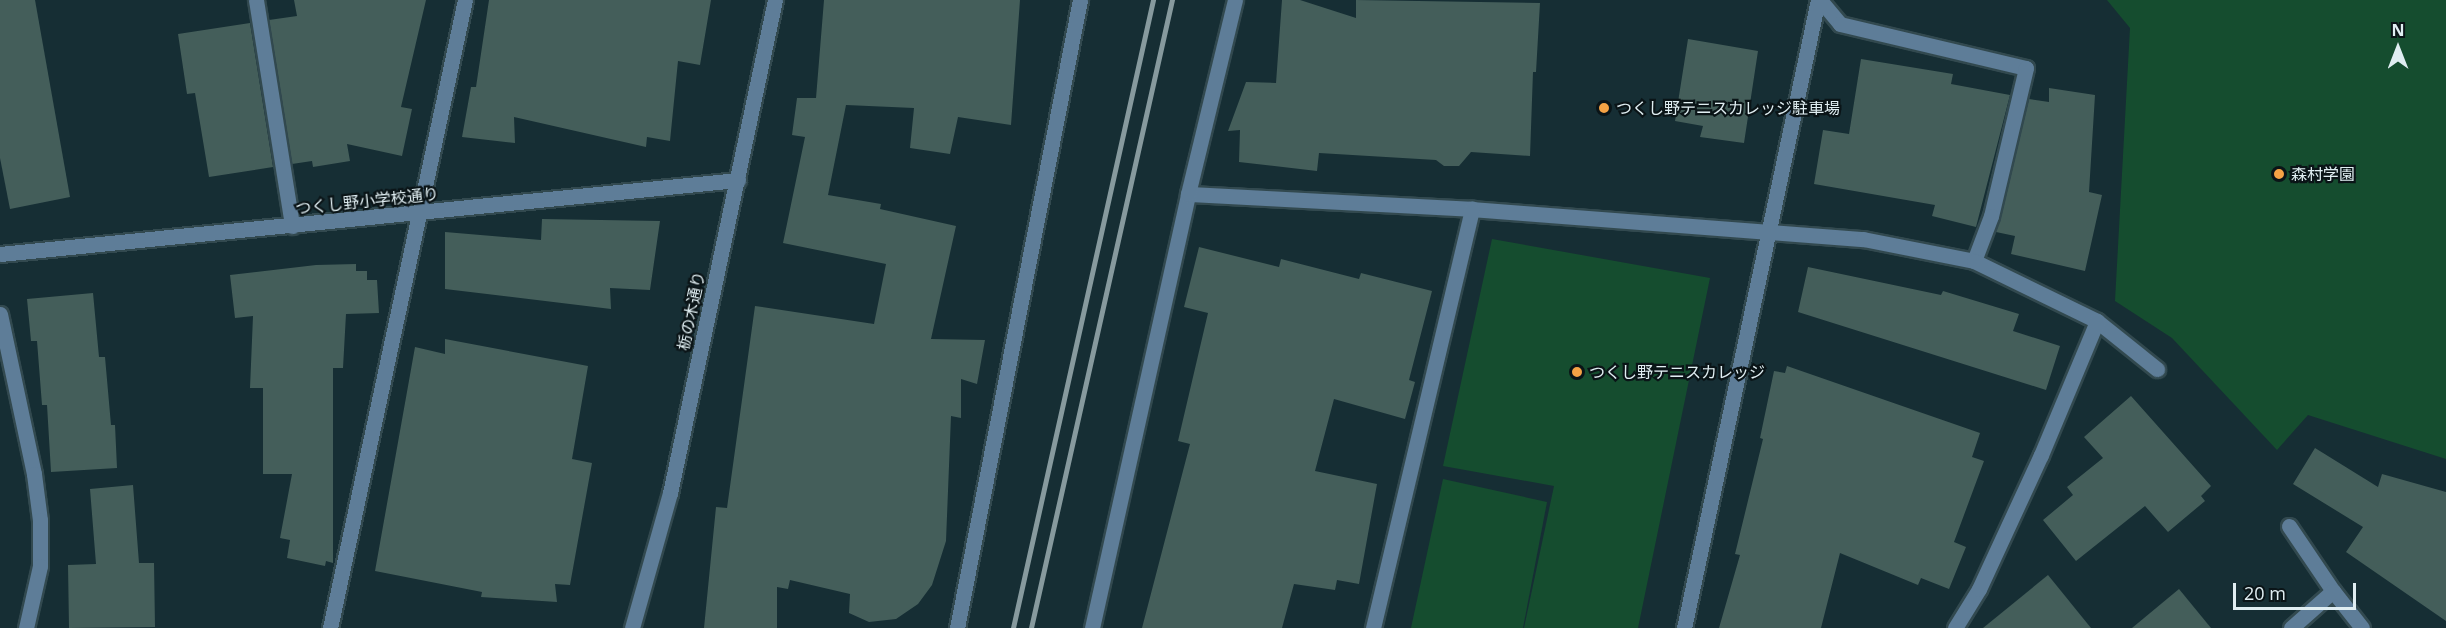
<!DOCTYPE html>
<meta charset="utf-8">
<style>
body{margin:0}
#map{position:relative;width:2446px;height:628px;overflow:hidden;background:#162e34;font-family:"Open Sans","Noto Sans JP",sans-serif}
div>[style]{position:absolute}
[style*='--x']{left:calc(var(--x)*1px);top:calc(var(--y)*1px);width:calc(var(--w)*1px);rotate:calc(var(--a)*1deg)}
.green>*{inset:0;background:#154d2f}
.building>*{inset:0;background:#445e5a}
.roads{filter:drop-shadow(2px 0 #32494f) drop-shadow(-2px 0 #32494f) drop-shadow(0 2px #32494f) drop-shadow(0 -2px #32494f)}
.minor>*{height:15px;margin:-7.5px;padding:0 7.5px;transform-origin:7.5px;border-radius:7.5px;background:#5e7d98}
.rail>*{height:4.5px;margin:-2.25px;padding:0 2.25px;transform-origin:2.25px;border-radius:2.25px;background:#879a9e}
.dots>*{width:16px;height:16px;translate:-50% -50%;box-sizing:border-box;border:3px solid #0a1417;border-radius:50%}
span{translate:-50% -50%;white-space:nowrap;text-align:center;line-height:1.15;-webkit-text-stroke:4.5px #0a1417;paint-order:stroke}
.poi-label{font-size:16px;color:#e0eef2}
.left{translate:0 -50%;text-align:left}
.street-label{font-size:16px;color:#e0eef2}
.north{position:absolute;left:2368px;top:18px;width:60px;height:60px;-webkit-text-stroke:4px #0a1417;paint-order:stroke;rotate:0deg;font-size:16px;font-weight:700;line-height:24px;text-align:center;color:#e0eef2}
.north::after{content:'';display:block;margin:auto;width:21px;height:27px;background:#e0eef2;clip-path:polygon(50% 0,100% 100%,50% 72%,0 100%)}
.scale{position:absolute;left:2233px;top:583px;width:123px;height:27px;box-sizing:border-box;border:3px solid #e0eef2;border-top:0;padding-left:8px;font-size:18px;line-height:21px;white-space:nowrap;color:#e0eef2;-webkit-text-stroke:4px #0a1417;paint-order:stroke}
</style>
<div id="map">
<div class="green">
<div style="clip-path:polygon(2107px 0,2446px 0,2446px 459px,2308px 415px,2277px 450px,2172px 338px,2115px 301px,2130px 28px)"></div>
<div style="clip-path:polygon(1492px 239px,1710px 278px,1638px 628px,1524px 628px,1554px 486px,1443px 466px)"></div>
<div style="clip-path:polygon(1443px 479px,1547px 502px,1523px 628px,1411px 628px)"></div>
</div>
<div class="building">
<div style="clip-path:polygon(0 0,35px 0,70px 197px,10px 209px,0 158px)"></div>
<div style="clip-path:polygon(294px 0,426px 0,401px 107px,412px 109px,402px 156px,347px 144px,350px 161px,313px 167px,312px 161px,292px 164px,269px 20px,297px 16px)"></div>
<div style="clip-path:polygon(489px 0,711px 0,700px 65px,678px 61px,670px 141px,647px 137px,646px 147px,514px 117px,515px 143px,462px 137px,471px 87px,476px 87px)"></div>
<div style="clip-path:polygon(824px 0,1020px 0,1011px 125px,958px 117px,950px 154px,910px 148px,914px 108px,846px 105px,828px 195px,881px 204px,880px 209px,956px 226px,931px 339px,985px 340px,977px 384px,961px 379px,961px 418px,951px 416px,946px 541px,932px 585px,918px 604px,896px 619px,869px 622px,849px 613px,850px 594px,790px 580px,788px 589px,777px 587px,777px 628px,704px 628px,716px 507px,727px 508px,755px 306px,874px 324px,886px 264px,783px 243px,805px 137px,792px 135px,797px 98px,816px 98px)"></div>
<div style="clip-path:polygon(1282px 0,1300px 0,1356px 18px,1356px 0,1540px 3px,1536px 72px,1533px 72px,1530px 156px,1471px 152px,1459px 166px,1444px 166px,1436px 160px,1319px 153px,1317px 171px,1239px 162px,1240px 130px,1228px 131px,1246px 82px,1276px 83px)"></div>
<div style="clip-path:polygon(250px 23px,273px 167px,209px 177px,195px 93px,187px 94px,178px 34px)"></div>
<div style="clip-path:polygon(1688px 39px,1758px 51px,1744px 143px,1700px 137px,1703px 126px,1675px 121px)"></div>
<div style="clip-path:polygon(1861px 59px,1953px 74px,1951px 84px,2010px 95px,1976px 227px,1932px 216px,1935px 205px,1814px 184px,1823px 130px,1849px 134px)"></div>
<div style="clip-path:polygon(2049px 88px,2095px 95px,2089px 192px,2102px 195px,2085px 271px,2011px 254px,2015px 236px,1996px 232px,2029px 99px,2049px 102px)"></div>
<div style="clip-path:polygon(542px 219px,660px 221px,650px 290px,610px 288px,611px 309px,445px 289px,445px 232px,541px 240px)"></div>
<div style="clip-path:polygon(1199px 247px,1279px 267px,1281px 259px,1359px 279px,1361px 273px,1432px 291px,1409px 380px,1415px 382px,1405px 419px,1334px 399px,1315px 471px,1377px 484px,1359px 584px,1337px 580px,1335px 590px,1294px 584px,1282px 628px,1142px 628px,1190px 444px,1178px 441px,1208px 313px,1184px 307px)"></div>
<div style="clip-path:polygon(356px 264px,356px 271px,367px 271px,367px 280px,377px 280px,379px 313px,346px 314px,343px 368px,333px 368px,333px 563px,326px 561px,325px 566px,287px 558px,290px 540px,280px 538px,292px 474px,263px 474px,263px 388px,250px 388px,253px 316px,235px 318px,230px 275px,316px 265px)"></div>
<div style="clip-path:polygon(1808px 267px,1941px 295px,1943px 291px,2019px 314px,2013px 331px,2060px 346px,2046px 390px,1798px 312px)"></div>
<div style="clip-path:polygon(93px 293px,99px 357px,105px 357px,111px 425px,115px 425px,117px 468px,51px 472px,47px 405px,42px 405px,37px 341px,31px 341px,27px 299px)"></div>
<div style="clip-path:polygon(445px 339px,588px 366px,572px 459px,592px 463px,570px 585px,555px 584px,557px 602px,481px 597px,482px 592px,375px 571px,415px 347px,445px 354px)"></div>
<div style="clip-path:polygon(1787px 366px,1980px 433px,1972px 457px,1984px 461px,1954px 542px,1966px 547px,1949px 589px,1921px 578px,1918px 585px,1840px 553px,1821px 628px,1719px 628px,1740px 555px,1735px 554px,1763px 439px,1760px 438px,1774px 371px,1785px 373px)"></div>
<div style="clip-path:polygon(2131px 396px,2211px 486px,2201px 496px,2205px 501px,2168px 532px,2145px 506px,2076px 561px,2043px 520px,2073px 495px,2067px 487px,2103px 458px,2084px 437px)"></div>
<div style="clip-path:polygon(2315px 448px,2378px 487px,2382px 474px,2446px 492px,2446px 621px,2346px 552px,2363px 527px,2293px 484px)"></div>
<div style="clip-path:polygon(133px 485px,139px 563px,154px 563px,155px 627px,69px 628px,68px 565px,96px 564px,90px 489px)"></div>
<div style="clip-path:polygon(2048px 575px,2091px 628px,1983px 628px)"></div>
<div style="clip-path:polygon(2179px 589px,2211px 628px,2132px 628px)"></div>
</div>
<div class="roads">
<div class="minor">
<div style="--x:256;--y:0;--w:229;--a:80.9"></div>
<div style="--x:1820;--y:0;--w:31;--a:50"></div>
<div style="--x:1840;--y:24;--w:191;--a:13.3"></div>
<div style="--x:2026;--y:68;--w:152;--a:103.3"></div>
<div style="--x:1991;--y:216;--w:48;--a:110.7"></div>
<div style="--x:1188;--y:194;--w:284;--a:3"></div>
<div style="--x:1472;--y:209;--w:392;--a:4.4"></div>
<div style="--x:1863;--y:239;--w:113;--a:11.2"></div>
<div style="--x:1974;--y:261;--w:137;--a:26"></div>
<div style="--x:2097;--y:321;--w:77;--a:38.7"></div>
<div style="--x:0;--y:254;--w:742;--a:-5.73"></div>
<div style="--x:0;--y:314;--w:164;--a:78"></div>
<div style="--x:34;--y:474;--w:46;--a:82.6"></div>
<div style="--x:40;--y:520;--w:46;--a:90"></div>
<div style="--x:40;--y:566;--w:64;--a:102.7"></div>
<div style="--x:2289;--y:526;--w:78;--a:55.9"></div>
<div style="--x:2333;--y:591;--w:47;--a:51.9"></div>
<div style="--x:330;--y:628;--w:642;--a:-77.87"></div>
<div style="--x:632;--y:628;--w:140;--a:-74.3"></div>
<div style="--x:670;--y:493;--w:504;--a:-77.98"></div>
<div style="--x:957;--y:628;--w:640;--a:-78.92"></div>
<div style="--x:1092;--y:628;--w:444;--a:-77.5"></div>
<div style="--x:1188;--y:194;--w:200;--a:-76.4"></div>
<div style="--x:1373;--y:628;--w:431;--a:-76.7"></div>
<div style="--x:1684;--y:628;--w:642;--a:-77.96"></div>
<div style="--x:1955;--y:628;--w:46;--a:-58.4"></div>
<div style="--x:1979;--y:589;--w:148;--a:-65.2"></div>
<div style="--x:2041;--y:455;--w:145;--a:-67.3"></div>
<div style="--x:2291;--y:628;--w:56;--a:-41.4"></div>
</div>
</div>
<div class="rail">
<div style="--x:1013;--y:628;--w:643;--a:-77.43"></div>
<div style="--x:1031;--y:628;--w:644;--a:-77.35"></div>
</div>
<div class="dots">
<div style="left:1604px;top:108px;background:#f5a345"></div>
<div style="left:2279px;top:174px;background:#f5a345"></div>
<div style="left:1577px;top:372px;background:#f5a345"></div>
</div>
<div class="poi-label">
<span class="left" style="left:1616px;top:108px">つくし野テニスカレッジ駐車場</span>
<span class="left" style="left:2291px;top:174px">森村学園</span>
<span class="left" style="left:1589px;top:372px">つくし野テニスカレッジ</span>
</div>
<div class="street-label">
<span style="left:367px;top:201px;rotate:-6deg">つくし野小学校通り</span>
<span style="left:691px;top:311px;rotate:-78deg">栃の木通り</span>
</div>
<div class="north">N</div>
<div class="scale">20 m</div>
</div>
